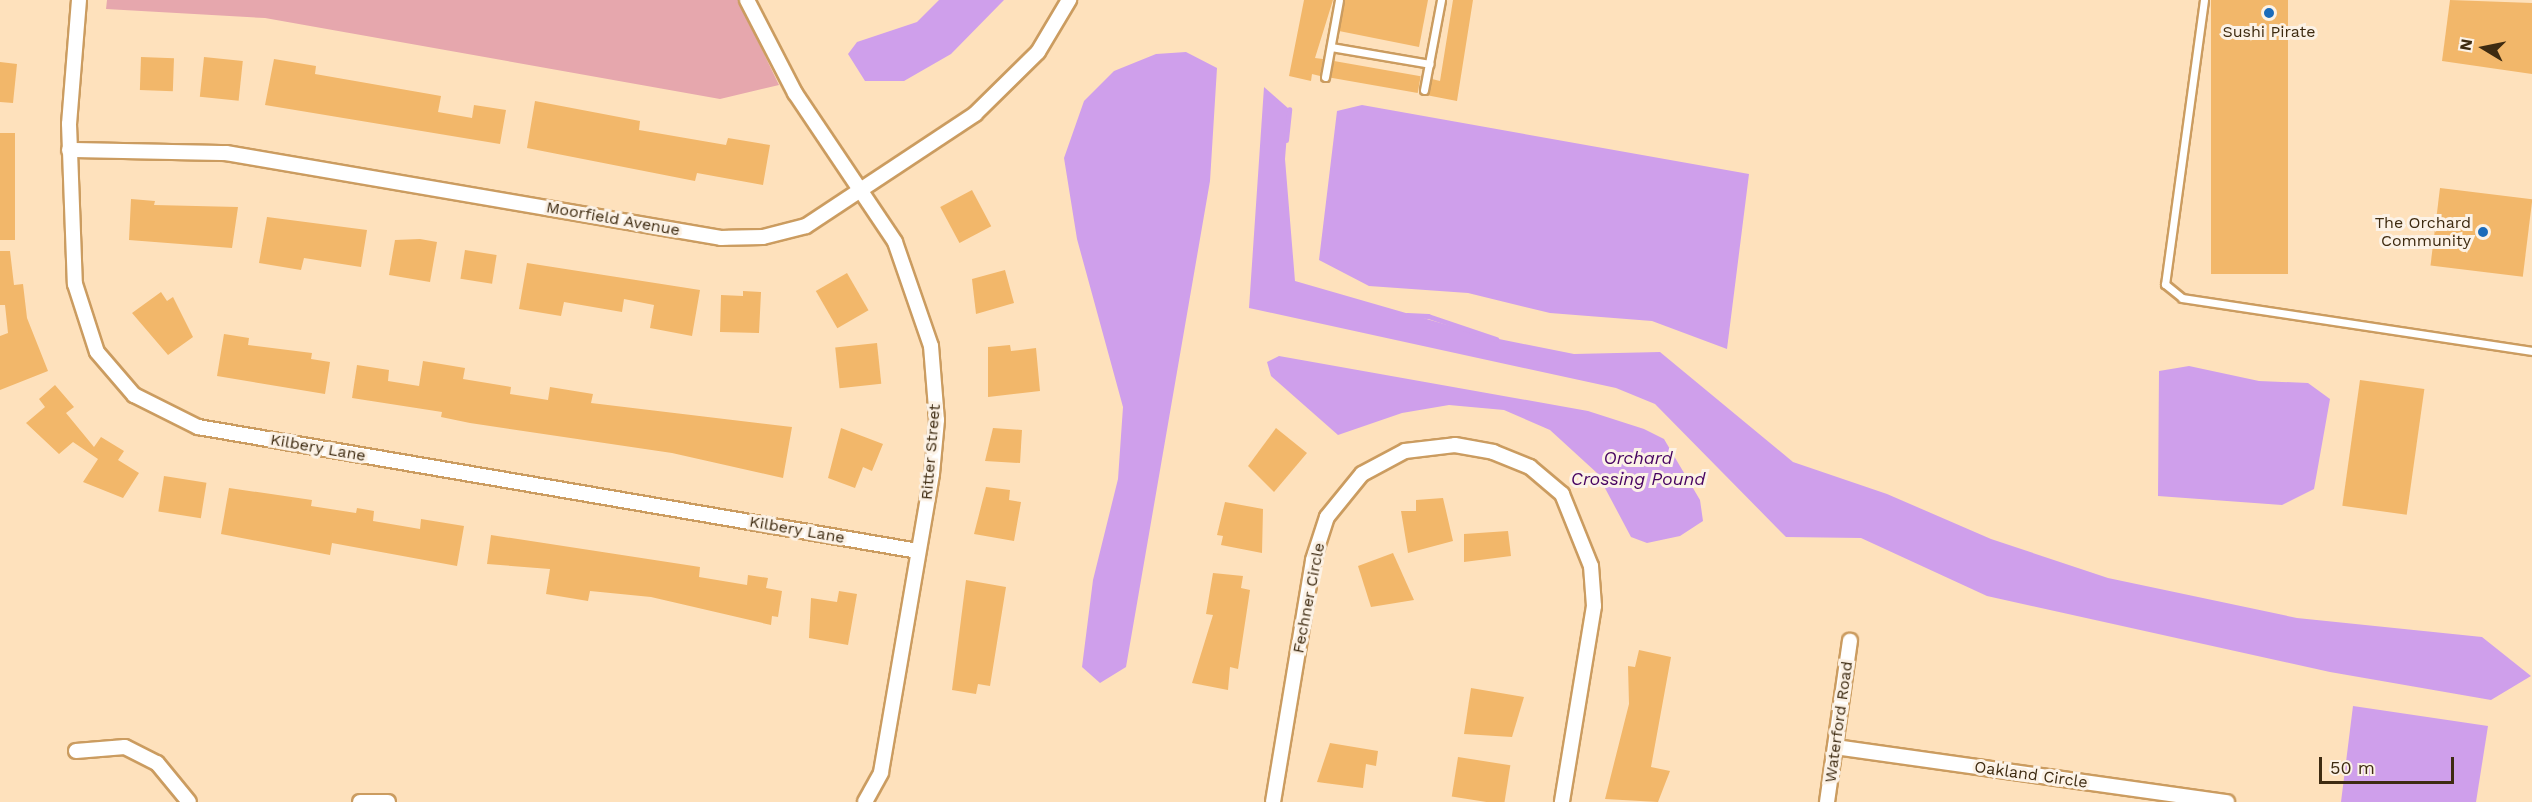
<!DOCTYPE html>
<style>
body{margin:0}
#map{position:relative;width:2532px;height:802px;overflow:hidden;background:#fee1bc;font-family:"Work Sans",sans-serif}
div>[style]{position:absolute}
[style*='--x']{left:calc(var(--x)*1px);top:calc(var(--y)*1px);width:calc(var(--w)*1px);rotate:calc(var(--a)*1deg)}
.green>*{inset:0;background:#e6a7ad}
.water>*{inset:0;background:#cf9feb}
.stream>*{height:5px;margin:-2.5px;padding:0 2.5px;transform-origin:2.5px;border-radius:2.5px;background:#cf9feb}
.building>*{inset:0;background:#f2b76a;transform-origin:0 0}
.roads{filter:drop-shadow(2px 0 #cb9c60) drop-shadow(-2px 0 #cb9c60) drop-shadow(0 2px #cb9c60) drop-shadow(0 -2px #cb9c60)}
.lane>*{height:7px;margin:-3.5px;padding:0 3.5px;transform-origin:3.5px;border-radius:3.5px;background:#fff}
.street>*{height:14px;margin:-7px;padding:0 7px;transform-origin:7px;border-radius:7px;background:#fff}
.dots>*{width:16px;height:16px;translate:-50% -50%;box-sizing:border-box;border:3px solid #fcf2e6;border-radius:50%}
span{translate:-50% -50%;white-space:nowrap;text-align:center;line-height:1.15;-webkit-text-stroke:6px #fcf2e6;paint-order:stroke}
.poi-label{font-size:16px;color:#3e2b11}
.right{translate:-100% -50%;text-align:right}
.street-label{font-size:16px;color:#3e2b11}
.water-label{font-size:18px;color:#460260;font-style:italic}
.north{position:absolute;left:2454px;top:18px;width:60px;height:60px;-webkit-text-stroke:4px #fcf2e6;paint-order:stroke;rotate:280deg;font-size:16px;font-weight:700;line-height:24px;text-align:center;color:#3e2b11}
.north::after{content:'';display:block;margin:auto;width:21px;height:27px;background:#3e2b11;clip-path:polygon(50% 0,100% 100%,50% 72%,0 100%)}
.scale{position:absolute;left:2319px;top:757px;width:135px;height:27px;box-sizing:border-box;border:3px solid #3e2b11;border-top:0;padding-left:8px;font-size:18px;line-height:21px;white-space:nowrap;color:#3e2b11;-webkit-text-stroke:4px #fcf2e6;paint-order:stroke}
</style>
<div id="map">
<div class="green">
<div style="clip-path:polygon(107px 0,738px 0,779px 85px,720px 99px,265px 18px,106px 9px)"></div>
</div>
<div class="water">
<div style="clip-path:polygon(939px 0,1004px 0,951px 54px,904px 81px,865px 81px,848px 54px,857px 42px,917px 22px)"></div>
<div style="clip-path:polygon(1186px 52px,1217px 68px,1210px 181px,1126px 667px,1100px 683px,1082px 667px,1093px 580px,1118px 479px,1123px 407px,1077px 239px,1064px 158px,1084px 101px,1114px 71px,1156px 54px)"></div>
<div style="clip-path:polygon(1264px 87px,1289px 109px,1285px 159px,1295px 281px,1489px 337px,1574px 354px,1660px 352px,1793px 462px,1887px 494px,1991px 539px,2108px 578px,2297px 618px,2482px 637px,2531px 676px,2491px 700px,2330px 672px,1987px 596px,1861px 538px,1786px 537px,1655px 404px,1616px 388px,1249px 308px)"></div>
<div style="clip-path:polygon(1362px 105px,1749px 174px,1727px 349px,1652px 321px,1550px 313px,1468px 293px,1369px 286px,1319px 260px,1337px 111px)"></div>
<div style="clip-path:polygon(1279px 356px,1588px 411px,1644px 429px,1664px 439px,1700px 500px,1703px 521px,1680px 536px,1647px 543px,1631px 537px,1597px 473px,1550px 430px,1504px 410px,1449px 405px,1402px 413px,1338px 435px,1271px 376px,1267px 362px)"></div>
<div style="clip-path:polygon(2189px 366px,2259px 381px,2308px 383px,2330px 399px,2314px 489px,2282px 505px,2158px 496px,2159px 371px)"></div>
<div style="clip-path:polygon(2353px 706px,2488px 726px,2476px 802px,2341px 802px)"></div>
</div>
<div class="stream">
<div style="--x:1286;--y:140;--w:31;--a:-84"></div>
<div style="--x:1407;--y:315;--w:21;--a:3"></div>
<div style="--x:1428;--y:316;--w:72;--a:18.7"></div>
</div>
<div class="building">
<div style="clip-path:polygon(1304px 0,1333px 0,1315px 58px,1323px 59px,1320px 76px,1312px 74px,1311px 81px,1289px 76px)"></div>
<div style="clip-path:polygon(1345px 0,1428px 0,1419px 47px,1339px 31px)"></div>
<div style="clip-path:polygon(1453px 0,1473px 0,1457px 101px,1426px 95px,1432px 79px,1440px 81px)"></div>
<div style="left:2211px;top:0;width:77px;height:274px"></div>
<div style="clip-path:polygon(2450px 0,2532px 3px,2532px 74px,2442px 61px)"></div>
<div style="left:141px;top:57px;width:33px;height:33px;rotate:2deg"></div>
<div style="left:204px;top:57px;width:39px;height:40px;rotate:6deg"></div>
<div style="clip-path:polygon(274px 59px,316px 66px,315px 74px,441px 96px,438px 112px,472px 118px,474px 105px,506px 110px,500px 144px,265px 105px)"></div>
<div style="left:1334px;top:61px;width:88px;height:17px;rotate:10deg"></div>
<div style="clip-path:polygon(0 62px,17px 64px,13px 103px,0 102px)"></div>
<div style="clip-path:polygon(535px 101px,640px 121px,639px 130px,726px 145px,728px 138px,770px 145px,763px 185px,697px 173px,695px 181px,527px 148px)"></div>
<div style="left:0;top:133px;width:15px;height:107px"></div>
<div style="left:2440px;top:188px;width:93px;height:78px;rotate:7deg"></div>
<div style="left:972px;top:190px;width:41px;height:36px;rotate:62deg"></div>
<div style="clip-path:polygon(131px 199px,155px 201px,154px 205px,238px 207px,232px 248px,129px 240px)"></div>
<div style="clip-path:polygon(267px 217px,367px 230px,361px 267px,304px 258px,301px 270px,259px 263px)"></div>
<div style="clip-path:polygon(420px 239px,437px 242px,430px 282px,389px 275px,395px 240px)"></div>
<div style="left:465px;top:250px;width:32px;height:29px;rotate:9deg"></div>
<div style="clip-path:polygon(0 251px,10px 251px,14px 285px,23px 284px,27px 318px,48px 371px,0 390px,0 336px,8px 333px,5px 305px,0 305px)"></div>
<div style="clip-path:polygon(527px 263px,700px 290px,692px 336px,650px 328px,654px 305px,624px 299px,622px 312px,564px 302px,561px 316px,519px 309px)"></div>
<div style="clip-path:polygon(1005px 270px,1014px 303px,976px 314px,972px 279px)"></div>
<div style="left:847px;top:273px;width:43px;height:36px;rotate:60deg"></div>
<div style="clip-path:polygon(743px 291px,761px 292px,759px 333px,720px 332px,721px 295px,743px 296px)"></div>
<div style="clip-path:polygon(161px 292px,167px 301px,173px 297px,193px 337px,168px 355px,132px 313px)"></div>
<div style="clip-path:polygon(224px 334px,249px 338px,248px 345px,312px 353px,311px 359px,330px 362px,325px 394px,217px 376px)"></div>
<div style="left:877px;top:343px;width:41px;height:42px;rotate:84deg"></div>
<div style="clip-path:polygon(1010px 345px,1011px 351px,1036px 348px,1040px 391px,988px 397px,988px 347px)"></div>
<div style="clip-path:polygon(423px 361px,465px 368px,463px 379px,511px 387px,510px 394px,548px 400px,550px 387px,593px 394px,591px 403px,792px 427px,783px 478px,672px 453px,470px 423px,441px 417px,442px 412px,352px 398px,357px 365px,389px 370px,388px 381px,419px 386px)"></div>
<div style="left:2360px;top:380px;width:65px;height:127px;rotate:8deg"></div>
<div style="clip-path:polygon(55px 385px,74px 407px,66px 413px,94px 447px,101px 437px,124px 451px,118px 460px,139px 473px,123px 498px,83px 482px,98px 459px,73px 442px,59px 454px,26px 423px,45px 407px,39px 399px)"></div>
<div style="clip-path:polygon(841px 428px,883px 444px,872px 471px,863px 467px,855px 488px,828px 478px)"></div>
<div style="clip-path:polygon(993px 428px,1022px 430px,1020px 463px,985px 461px)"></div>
<div style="clip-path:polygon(1276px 428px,1307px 453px,1274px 492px,1248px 466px)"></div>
<div style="left:164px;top:476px;width:43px;height:36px;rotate:9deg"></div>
<div style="clip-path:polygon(986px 487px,1010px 490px,1009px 500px,1021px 502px,1014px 541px,974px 534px)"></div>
<div style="clip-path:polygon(229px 488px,312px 500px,311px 506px,356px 513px,357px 508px,374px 511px,373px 521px,420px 529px,421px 519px,464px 526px,457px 566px,332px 543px,330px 555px,221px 534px)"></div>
<div style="clip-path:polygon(1443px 498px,1453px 541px,1408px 553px,1401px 511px,1416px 511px,1416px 500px)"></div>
<div style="clip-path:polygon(1225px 502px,1263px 509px,1262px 553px,1221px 545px,1223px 536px,1217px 535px)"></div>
<div style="clip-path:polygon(1508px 531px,1511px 556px,1464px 562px,1464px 534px)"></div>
<div style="clip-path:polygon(491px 535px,700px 567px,699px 577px,747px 585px,748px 575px,768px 578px,766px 588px,782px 591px,778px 617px,772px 616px,771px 625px,651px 597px,590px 591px,588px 601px,546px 594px,550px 569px,487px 564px)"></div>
<div style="clip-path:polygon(1393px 553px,1414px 600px,1371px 607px,1358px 566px)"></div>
<div style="clip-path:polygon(1213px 573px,1243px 576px,1241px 588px,1250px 590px,1238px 669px,1230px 667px,1228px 690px,1192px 683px,1213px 615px,1206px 614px)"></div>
<div style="clip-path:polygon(966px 580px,1006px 587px,990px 686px,978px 684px,976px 694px,952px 690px)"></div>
<div style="clip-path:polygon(839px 591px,857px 594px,848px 645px,809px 638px,811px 598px,837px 602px)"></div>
<div style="clip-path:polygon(1639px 650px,1671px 657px,1651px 767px,1670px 771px,1658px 802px,1605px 799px,1629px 704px,1628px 666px,1635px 667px)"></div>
<div style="clip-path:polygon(1471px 688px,1524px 697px,1512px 737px,1464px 734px)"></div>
<div style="clip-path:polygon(1330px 743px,1378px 751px,1376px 766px,1366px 764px,1363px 788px,1317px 782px)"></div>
<div style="left:1458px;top:757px;width:53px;height:40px;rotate:9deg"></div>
</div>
<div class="roads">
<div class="lane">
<div style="--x:2204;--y:0;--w:287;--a:97.8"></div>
<div style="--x:2165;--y:284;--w:22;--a:39"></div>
<div style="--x:2182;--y:298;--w:354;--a:8.6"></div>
<div style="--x:1331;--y:47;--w:100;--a:9.7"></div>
<div style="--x:1325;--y:77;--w:78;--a:-79.7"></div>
<div style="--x:1424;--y:90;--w:92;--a:-79.3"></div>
</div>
<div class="street">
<div style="--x:79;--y:0;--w:124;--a:94.6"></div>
<div style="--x:69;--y:124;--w:160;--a:87.9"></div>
<div style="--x:75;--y:284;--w:71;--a:72.1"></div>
<div style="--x:97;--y:352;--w:57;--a:49.3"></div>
<div style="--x:134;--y:395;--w:72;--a:26.6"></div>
<div style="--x:198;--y:427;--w:731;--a:9.77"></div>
<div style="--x:747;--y:0;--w:105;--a:62.7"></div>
<div style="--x:795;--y:93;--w:179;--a:56.1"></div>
<div style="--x:895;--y:242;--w:110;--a:70.9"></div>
<div style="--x:931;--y:346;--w:74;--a:85.4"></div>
<div style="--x:937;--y:420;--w:54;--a:95.3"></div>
<div style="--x:932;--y:474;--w:303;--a:99.7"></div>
<div style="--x:881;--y:773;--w:33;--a:119"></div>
<div style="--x:69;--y:150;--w:157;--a:1.1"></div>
<div style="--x:226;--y:153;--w:502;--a:9.74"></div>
<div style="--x:721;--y:238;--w:42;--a:-1.4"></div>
<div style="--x:763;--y:237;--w:44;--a:-14.3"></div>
<div style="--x:806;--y:226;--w:203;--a:-33.5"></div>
<div style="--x:975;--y:114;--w:88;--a:-44.5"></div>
<div style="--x:1038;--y:52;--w:61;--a:-59.2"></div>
<div style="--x:1835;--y:747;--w:396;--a:8"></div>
<div style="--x:76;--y:751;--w:49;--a:-4.7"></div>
<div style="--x:125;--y:747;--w:36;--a:27"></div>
<div style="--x:157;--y:763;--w:50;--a:50.6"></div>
<div style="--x:360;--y:802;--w:28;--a:0"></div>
<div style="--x:1273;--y:802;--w:245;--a:-80.6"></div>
<div style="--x:1313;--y:560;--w:45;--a:-72"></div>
<div style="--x:1327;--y:517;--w:55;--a:-50.9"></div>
<div style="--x:1362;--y:474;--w:49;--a:-28.1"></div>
<div style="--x:1405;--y:451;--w:50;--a:-6.8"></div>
<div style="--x:1455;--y:445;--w:39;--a:10"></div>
<div style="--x:1493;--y:452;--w:40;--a:22"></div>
<div style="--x:1530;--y:467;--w:42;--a:40.2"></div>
<div style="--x:1562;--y:494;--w:78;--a:68.1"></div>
<div style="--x:1591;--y:566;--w:40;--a:85.7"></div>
<div style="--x:1594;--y:606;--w:199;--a:99.3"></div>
<div style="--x:1827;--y:802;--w:163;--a:-81.9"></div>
</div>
</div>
<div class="dots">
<div style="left:2269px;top:13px;background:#1b6bba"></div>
<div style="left:2483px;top:232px;background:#1b6bba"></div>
</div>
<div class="poi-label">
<span style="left:2269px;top:32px">Sushi Pirate</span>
<span class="right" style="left:2471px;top:232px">The Orchard<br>Community</span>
</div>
<div class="street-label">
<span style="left:613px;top:219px;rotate:10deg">Moorfield Avenue</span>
<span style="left:318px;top:448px;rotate:10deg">Kilbery Lane</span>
<span style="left:931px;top:452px;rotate:-85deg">Ritter Street</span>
<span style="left:797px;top:530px;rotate:10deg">Kilbery Lane</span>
<span style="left:1309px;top:598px;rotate:-79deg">Fechner Circle</span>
<span style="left:1839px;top:722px;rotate:-82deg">Waterford Road</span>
<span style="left:2031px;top:775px;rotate:8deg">Oakland Circle</span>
</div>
<div class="water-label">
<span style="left:1638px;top:469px">Orchard<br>Crossing Pound</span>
</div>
<div class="north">N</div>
<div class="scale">50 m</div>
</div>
